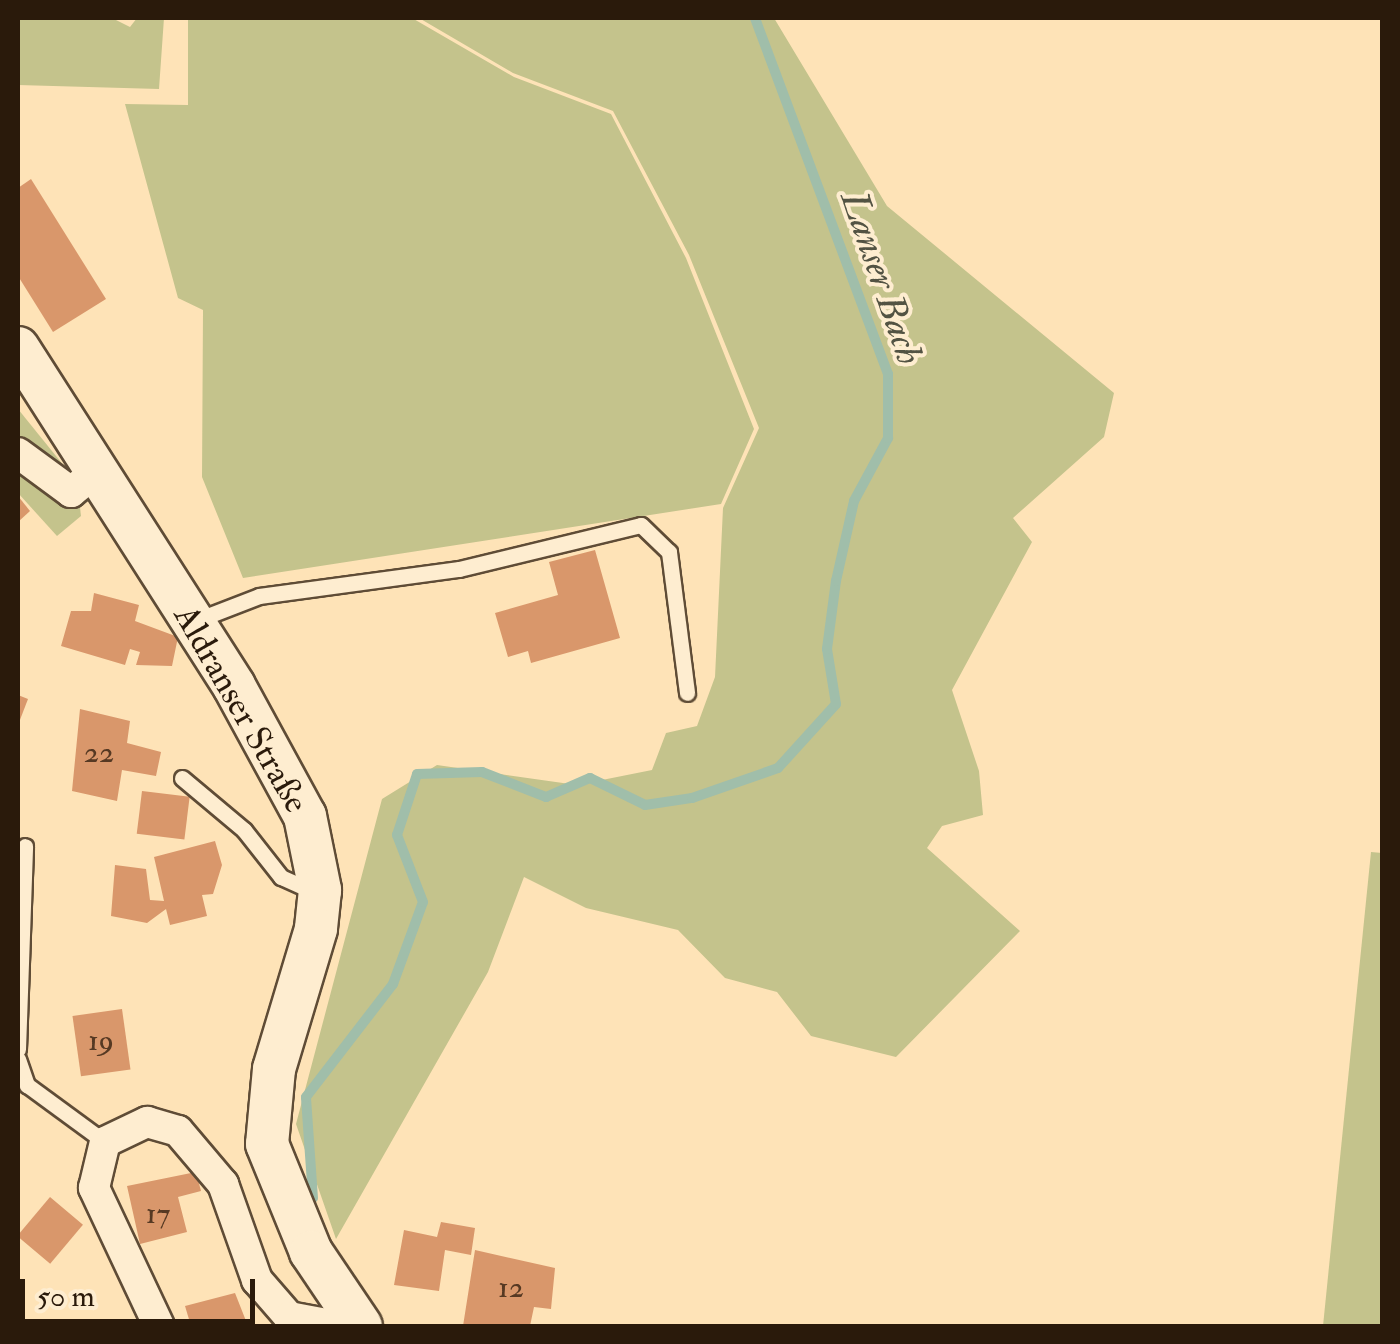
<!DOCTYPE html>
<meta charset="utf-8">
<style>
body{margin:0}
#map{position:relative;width:1400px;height:1344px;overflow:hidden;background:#fee3b7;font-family:"IM FELL Double Pica",serif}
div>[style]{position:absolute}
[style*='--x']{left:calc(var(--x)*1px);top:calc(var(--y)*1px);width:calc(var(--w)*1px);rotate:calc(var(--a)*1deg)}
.green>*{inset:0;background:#c4c38c}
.stream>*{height:10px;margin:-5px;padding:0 5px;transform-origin:5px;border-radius:5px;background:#a0beaa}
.building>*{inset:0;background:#d9976b;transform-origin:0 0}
.roads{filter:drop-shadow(2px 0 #5f4c36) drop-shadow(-2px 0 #5f4c36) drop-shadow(0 2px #5f4c36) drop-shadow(0 -2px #5f4c36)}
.lane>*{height:15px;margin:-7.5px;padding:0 7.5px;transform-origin:7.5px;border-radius:7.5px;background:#feedd0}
.street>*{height:30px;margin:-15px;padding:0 15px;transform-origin:15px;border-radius:15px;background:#feedd0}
.secondary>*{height:42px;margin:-21px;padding:0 21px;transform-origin:21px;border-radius:21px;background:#feedd0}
span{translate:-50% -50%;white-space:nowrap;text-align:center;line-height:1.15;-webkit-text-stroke:8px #feedd0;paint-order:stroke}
.number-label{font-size:30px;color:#563923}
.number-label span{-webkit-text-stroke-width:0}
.street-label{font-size:35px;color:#2a1a0b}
.water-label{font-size:38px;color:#535343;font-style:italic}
.frame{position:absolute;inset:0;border:20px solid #2a1a0b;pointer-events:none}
.scale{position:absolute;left:20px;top:1279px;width:235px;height:45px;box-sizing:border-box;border:5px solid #2a1a0b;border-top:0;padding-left:12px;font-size:30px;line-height:35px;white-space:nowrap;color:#2a1a0b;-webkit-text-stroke:8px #feedd0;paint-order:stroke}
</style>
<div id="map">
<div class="green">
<div style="clip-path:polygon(18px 18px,112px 18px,130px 27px,137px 18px,164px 18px,159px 89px,18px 85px)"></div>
<div style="clip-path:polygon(188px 18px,412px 18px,514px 77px,611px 114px,686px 258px,754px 429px,721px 504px,243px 578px,202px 477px,203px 310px,178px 298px,125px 104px,188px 105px)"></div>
<div style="clip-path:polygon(419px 18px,774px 18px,887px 206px,1114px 393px,1104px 437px,1013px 518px,1032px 542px,952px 690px,979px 771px,983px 815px,942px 826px,927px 848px,1020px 931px,896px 1057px,811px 1036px,777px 992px,725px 978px,678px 930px,586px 908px,524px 877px,488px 972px,336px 1239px,296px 1124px,382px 799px,437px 765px,577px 785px,652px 770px,666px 733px,697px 726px,715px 677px,723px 508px,759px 428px,689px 255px,613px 111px,513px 73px)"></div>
<div style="clip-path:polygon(18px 409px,77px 482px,81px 516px,57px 536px,18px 493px)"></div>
<div style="clip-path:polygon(1371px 852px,1382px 853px,1382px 1326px,1323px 1326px)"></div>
</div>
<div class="stream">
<div style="--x:313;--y:1198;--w:101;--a:-94"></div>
<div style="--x:306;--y:1097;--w:143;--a:-52.4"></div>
<div style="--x:393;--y:984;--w:87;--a:-69.9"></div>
<div style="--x:423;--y:902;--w:72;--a:-111.2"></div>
<div style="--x:397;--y:835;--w:64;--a:-71.8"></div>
<div style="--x:417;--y:774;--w:65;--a:-1.8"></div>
<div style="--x:482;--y:772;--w:69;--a:21.3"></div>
<div style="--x:546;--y:797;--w:48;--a:-23.4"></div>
<div style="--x:590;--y:778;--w:61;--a:26.1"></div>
<div style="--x:645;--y:805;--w:48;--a:-8.5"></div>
<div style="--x:692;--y:798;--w:91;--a:-19.2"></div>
<div style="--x:778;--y:768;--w:86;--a:-47.8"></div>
<div style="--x:836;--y:704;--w:56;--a:-99.3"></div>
<div style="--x:827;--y:649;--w:69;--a:-82.5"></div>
<div style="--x:836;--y:581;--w:82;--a:-77.3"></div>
<div style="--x:854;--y:501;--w:72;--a:-61.6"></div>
<div style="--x:888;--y:438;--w:64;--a:-90"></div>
<div style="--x:888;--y:374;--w:380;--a:-110.5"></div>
</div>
<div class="building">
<div style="clip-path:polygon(31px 179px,106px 299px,53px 332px,18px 276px,18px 188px)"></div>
<div style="clip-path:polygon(18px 496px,30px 511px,18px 522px)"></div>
<div style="clip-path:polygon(595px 550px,620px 638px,531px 663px,528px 651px,508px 657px,495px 613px,558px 595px,549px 562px)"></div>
<div style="clip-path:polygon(94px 593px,139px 605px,135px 621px,178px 637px,172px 666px,136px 665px,140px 652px,130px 649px,125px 665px,61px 646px,71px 611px,91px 611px)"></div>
<div style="clip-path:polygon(18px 695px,28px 699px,18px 725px)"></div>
<div style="clip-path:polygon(80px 709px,130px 721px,127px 743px,161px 752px,156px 776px,122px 770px,117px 801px,72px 791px)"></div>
<div style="left:142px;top:791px;width:48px;height:43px;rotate:7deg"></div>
<div style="clip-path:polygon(215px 841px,222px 865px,213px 894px,202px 895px,207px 916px,170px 925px,166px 909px,147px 923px,111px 916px,115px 865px,146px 869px,150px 900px,164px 901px,154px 857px)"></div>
<div style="left:122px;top:1009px;width:61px;height:50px;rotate:82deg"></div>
<div style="clip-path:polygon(196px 1172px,201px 1191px,178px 1197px,187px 1232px,140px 1244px,127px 1186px)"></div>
<div style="left:50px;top:1197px;width:43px;height:51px;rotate:40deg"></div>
<div style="clip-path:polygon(441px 1222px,475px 1228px,471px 1255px,445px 1250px,439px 1291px,394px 1285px,404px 1230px,437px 1237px)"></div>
<div style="clip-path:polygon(475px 1250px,555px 1268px,551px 1309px,534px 1307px,530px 1326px,463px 1326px)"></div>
<div style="clip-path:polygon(235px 1293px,248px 1326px,191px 1326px,185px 1306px)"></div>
</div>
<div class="roads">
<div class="lane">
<div style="--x:197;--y:620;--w:66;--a:-21.2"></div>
<div style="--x:259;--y:596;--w:202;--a:-7.7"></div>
<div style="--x:459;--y:569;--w:187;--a:-13.6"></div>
<div style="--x:641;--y:525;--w:39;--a:44"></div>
<div style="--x:669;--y:552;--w:142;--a:82.7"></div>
<div style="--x:182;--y:778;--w:81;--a:40"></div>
<div style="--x:244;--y:830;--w:60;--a:51.8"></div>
<div style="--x:281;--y:877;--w:37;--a:24"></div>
<div style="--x:18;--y:1049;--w:203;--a:-88"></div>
<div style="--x:18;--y:1059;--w:28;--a:71"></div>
<div style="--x:27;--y:1085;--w:97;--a:36.2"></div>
</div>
<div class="street">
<div style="--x:18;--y:453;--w:66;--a:36.3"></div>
<div style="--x:71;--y:492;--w:33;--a:-39"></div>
<div style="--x:159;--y:1326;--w:153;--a:-115.2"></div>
<div style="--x:94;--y:1188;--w:47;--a:-76.6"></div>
<div style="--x:105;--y:1142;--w:47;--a:-25.5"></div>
<div style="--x:147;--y:1122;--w:32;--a:16"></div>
<div style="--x:178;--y:1131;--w:70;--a:49.7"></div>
<div style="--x:223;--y:1184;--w:102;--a:70.5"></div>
<div style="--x:257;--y:1280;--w:49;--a:49.1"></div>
<div style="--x:289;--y:1317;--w:49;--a:10.6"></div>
</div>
<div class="secondary">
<div style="--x:18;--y:348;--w:401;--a:57.4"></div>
<div style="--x:234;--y:686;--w:148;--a:61.4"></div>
<div style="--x:305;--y:816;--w:76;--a:78.5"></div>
<div style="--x:320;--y:890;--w:39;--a:96"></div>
<div style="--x:316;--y:929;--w:146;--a:106.7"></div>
<div style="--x:274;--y:1069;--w:75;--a:95.3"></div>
<div style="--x:267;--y:1144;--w:117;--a:67.8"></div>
<div style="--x:311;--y:1252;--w:89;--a:56"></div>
</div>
</div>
<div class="number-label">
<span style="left:99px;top:753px">22</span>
<span style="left:101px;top:1041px">19</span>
<span style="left:158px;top:1214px">17</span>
<span style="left:511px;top:1288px">12</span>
</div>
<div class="street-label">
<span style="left:241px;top:709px;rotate:60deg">Aldranser Straße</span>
</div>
<div class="water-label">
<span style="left:881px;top:278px;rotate:71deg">Lanser Bach</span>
</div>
<div class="frame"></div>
<div class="scale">50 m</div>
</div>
